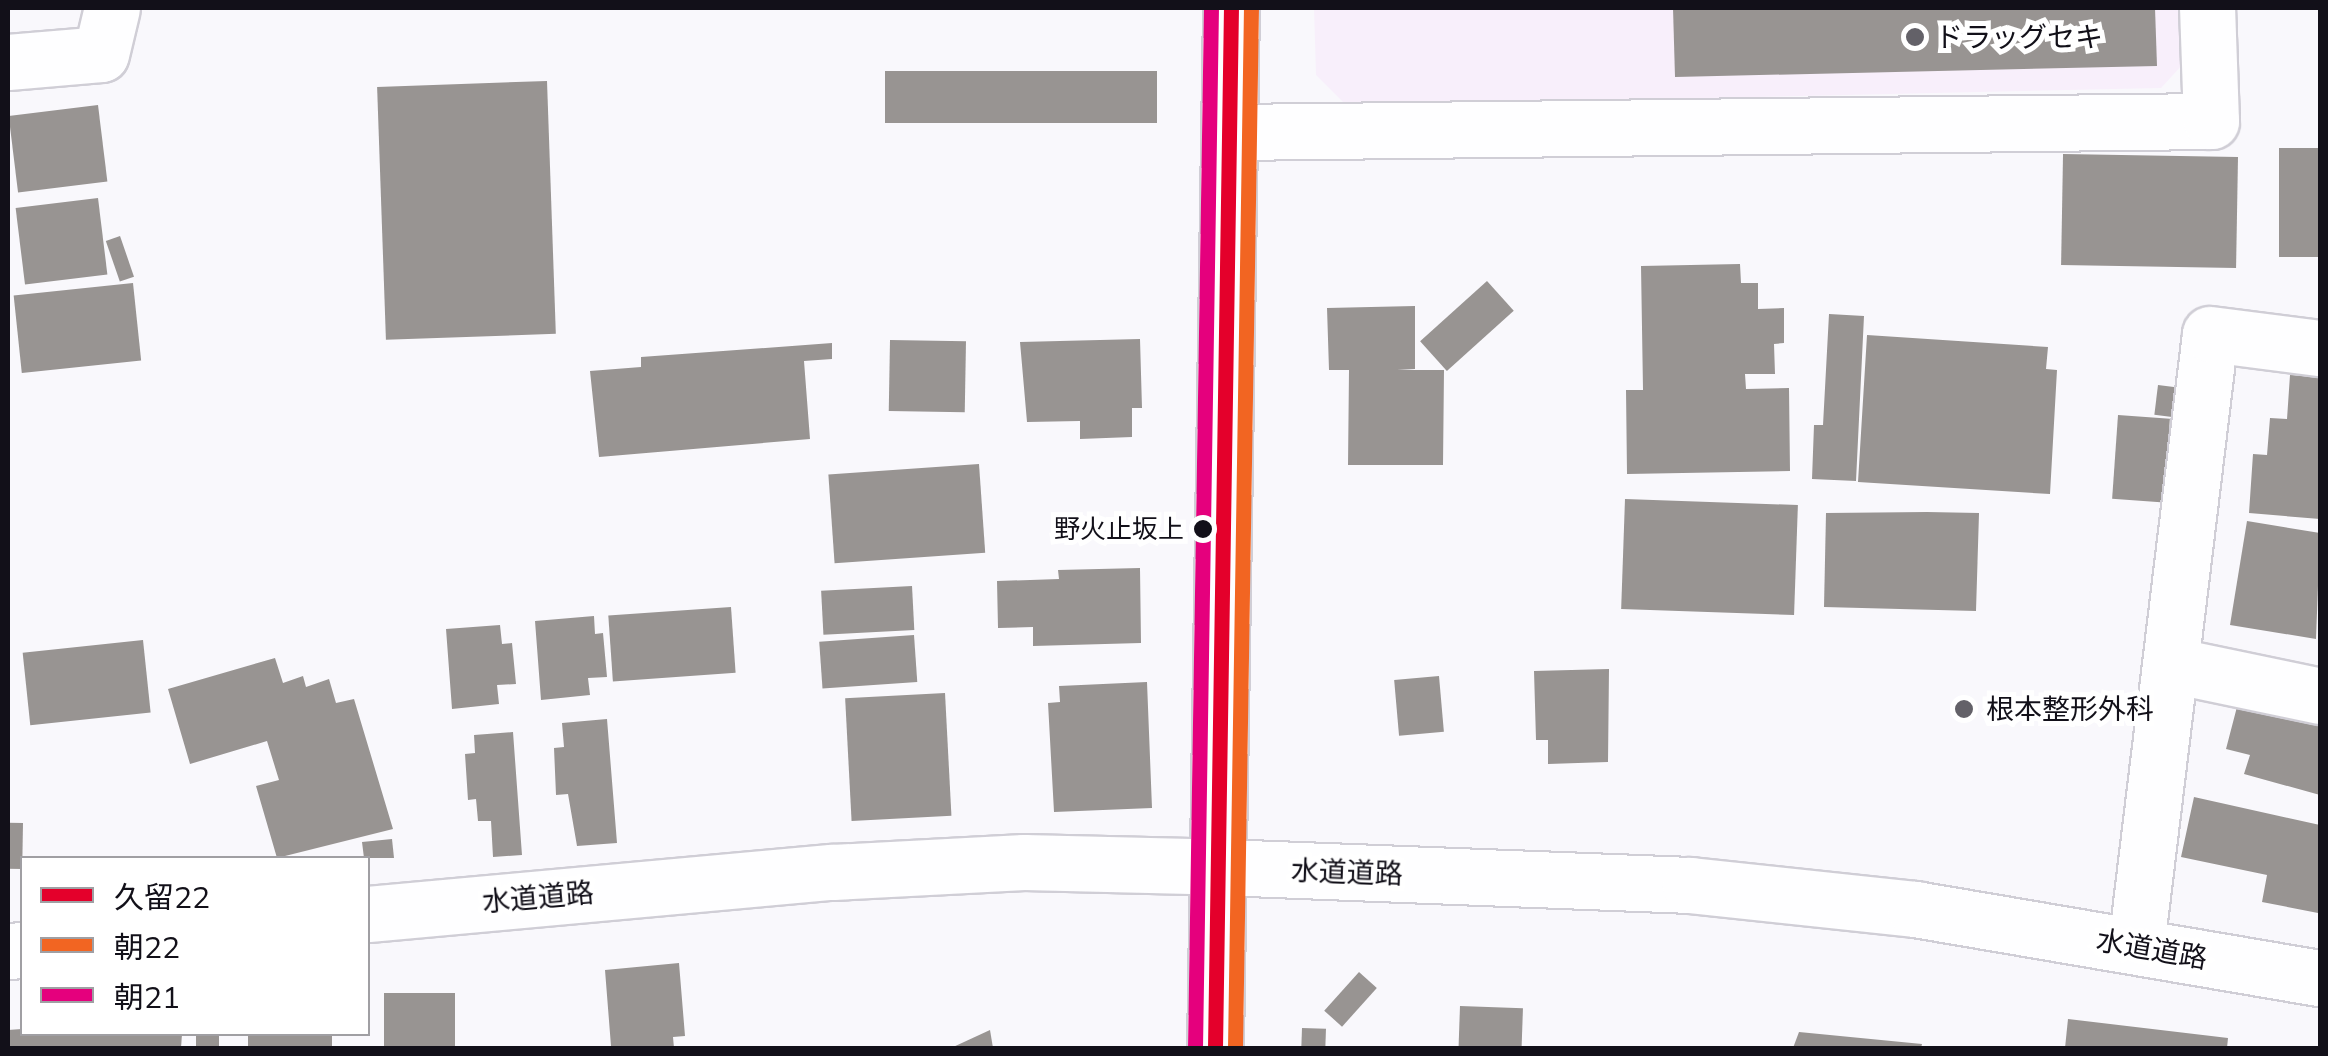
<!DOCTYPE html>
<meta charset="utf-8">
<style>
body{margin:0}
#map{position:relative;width:2328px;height:1056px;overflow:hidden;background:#f9f8fc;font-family:Mulish,"Noto Sans JP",sans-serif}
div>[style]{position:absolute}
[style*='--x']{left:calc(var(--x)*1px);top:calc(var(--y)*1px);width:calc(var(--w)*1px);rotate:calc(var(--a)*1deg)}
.commercial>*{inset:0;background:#f8effb}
.building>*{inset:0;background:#989492;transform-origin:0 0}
.roads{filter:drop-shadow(2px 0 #d0ced6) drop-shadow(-2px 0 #d0ced6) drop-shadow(0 2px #d0ced6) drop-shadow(0 -2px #d0ced6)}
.minor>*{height:55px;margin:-27.5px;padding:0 27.5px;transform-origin:27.5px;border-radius:27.5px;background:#fefeff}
.tertiary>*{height:55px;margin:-27.5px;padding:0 27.5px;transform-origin:27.5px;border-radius:27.5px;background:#fefeff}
.secondary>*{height:55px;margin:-27.5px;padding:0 27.5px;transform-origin:27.5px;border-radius:27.5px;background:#fefeff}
.bus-1>*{height:15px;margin:-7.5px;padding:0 7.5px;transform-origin:7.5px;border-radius:7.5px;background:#e4002b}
.bus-2>*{height:15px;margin:-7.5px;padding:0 7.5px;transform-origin:7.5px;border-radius:7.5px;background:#f26522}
.bus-3>*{height:15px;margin:-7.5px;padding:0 7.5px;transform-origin:7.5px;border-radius:7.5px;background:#e5007d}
.dots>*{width:28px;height:28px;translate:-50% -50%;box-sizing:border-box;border:5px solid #fff;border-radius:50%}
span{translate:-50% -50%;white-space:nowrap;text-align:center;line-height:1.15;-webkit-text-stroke:10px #fff;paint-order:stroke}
.bus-label{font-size:26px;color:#121019}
.right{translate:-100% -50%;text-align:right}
.poi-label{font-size:28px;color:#121019}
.left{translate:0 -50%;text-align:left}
.street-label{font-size:28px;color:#121019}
.frame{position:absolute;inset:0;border:10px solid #121019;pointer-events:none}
.legend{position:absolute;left:20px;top:856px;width:350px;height:180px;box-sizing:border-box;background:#fff;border:2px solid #a09fa3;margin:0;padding:12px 18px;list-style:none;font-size:30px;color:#121019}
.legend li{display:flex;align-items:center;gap:20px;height:50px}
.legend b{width:50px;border:2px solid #a09fa3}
</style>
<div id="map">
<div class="commercial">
<div style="clip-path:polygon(1314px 8px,2180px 8px,2184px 63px,2161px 88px,1347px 106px,1316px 75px)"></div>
</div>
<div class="building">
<div style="clip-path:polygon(1673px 8px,2155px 8px,2157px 66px,1675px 77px)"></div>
<div style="left:1157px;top:71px;width:52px;height:272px;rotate:90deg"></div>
<div style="left:547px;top:81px;width:253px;height:170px;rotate:88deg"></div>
<div style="left:98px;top:105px;width:77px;height:90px;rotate:83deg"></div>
<div style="left:2279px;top:148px;width:41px;height:109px"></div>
<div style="left:2238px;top:157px;width:111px;height:175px;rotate:91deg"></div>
<div style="left:98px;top:198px;width:77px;height:83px;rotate:83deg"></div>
<div style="left:120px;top:236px;width:43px;height:15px;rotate:71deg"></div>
<div style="clip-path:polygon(1740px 264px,1741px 283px,1758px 283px,1758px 309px,1784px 308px,1784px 343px,1774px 344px,1775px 374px,1745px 374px,1746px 389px,1789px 388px,1790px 471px,1627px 474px,1626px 390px,1643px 390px,1641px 266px)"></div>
<div style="left:1487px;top:281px;width:40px;height:90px;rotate:48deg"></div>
<div style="left:133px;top:283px;width:78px;height:120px;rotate:84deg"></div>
<div style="clip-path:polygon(1415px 306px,1415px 369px,1397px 370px,1444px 370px,1443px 465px,1348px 465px,1349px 370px,1329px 370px,1327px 308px)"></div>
<div style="clip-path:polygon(1829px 314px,1864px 316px,1856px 481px,1812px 479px,1814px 425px,1823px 425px)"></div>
<div style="clip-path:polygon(1867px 335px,2048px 347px,2046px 369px,2057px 370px,2050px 494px,1858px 482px)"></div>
<div style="clip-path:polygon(1140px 339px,1142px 408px,1132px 408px,1132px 437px,1080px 439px,1080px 421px,1027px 422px,1020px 342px)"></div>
<div style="left:890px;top:340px;width:76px;height:71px;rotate:1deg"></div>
<div style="clip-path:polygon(832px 343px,832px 359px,804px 361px,810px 439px,599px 457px,590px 371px,641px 367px,641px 357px)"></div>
<div style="clip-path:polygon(2290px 375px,2320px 377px,2320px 519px,2249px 513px,2253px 454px,2267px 455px,2270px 418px,2287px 419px)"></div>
<div style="left:2158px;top:385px;width:26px;height:30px;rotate:7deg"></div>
<div style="left:2118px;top:415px;width:52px;height:84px;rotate:4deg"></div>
<div style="left:979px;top:464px;width:89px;height:151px;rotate:86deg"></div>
<div style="left:1625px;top:499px;width:173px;height:110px;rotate:2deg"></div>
<div style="clip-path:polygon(1927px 512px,1979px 513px,1976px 611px,1824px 607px,1826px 513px)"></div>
<div style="clip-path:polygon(2247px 521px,2320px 533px,2316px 639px,2230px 625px)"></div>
<div style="clip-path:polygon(1140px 568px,1141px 643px,1033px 646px,1033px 627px,998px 628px,997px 581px,1059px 579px,1058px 570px)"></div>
<div style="left:912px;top:586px;width:44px;height:91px;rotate:87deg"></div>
<div style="left:731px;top:607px;width:66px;height:123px;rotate:86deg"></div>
<div style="clip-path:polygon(594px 616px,595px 634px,603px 633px,607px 677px,588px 678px,590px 695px,541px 700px,535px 621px)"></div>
<div style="clip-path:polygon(500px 625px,502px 644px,512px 643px,516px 684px,497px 685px,499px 704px,452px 709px,446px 629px)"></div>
<div style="left:914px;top:635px;width:47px;height:95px;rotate:86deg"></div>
<div style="left:143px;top:640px;width:73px;height:121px;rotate:84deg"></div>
<div style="clip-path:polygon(275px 658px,283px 683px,303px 676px,306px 687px,329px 679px,336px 703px,354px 699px,393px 829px,277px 858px,256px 786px,279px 780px,267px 741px,190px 764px,168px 689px)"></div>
<div style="clip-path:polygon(1609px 669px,1608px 762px,1548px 764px,1548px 740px,1536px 740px,1534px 671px)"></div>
<div style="left:1439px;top:676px;width:56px;height:45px;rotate:85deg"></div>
<div style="clip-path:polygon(1147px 682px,1152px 808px,1054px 812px,1048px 703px,1060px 702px,1059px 686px)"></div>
<div style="left:945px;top:693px;width:123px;height:100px;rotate:87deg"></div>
<div style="clip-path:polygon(2238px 703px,2320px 725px,2320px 795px,2244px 774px,2250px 755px,2226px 749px)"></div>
<div style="clip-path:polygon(607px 719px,617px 843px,577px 846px,568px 794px,556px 795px,554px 748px,564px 747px,562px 723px)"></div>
<div style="clip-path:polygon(513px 732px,522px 855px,493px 857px,491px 821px,478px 821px,476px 799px,468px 800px,465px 754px,475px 753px,474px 735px)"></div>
<div style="clip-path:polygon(2194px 797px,2320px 825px,2318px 913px,2262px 902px,2267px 875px,2181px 857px)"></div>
<div style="left:23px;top:823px;width:46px;height:15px;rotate:91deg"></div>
<div style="clip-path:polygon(392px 839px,394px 858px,364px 858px,362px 842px)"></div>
<div style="clip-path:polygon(679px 963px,685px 1036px,673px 1037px,674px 1048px,611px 1046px,605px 970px)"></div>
<div style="left:1359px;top:972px;width:24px;height:52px;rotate:42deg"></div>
<div style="left:384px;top:993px;width:71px;height:55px"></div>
<div style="left:1460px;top:1006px;width:63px;height:42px;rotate:2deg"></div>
<div style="clip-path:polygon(2068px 1019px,2228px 1038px,2227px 1048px,2065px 1048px)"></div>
<div style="left:1302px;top:1028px;width:24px;height:20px;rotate:2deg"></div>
<div style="clip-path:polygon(22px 1029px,182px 1034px,181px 1048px,8px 1048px,8px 1030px)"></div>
<div style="clip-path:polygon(990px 1030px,993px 1048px,951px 1048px)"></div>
<div style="clip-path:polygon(1799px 1032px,1922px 1044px,1921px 1048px,1793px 1048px)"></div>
<div style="left:196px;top:1034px;width:23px;height:14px"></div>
<div style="left:248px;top:1034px;width:84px;height:14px"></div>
</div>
<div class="roads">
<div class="minor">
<div style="--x:8;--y:62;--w:93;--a:-4.9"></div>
<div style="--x:101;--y:54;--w:47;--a:-76.6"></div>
<div style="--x:1229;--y:132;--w:982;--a:-0.64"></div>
<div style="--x:2211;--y:121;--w:113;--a:-92"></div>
<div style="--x:2172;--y:665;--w:151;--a:11.8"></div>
<div style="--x:2136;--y:945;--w:615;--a:-83.09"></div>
<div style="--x:2210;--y:334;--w:111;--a:7.3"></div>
</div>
<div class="tertiary">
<div style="--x:368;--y:914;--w:467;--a:-5.2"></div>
<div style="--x:833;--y:872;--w:191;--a:-3"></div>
<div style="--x:1024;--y:862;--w:198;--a:1.4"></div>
<div style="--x:1222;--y:867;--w:468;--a:2.2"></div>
<div style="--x:1690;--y:885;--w:226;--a:6.1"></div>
<div style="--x:1915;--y:909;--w:411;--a:9.7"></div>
<div style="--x:8;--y:951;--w:14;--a:-4"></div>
</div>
<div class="secondary">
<div style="--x:1215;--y:1048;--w:1040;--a:-89.12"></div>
</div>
</div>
<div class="bus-1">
<div style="--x:1215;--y:1048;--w:1040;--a:-89.12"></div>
</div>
<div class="bus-2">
<div style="--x:1235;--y:1048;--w:1040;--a:-89.12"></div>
</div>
<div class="bus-3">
<div style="--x:1195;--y:1048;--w:1040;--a:-89.12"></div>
</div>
<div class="dots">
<div style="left:1915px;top:37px;background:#636168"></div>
<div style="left:1203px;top:529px;background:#121019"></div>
<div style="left:1964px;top:709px;background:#636168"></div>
</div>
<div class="bus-label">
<span class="right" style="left:1184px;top:529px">野火止坂上</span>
</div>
<div class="poi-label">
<span class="left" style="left:1935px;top:37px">ドラッグセキ</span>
<span class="left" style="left:1986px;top:709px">根本整形外科</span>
</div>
<div class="street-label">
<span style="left:1347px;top:872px;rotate:2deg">水道道路</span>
<span style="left:538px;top:897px;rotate:-5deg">水道道路</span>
<span style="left:2152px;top:949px;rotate:10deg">水道道路</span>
</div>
<div class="frame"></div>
<ul class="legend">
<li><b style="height:12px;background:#e4002b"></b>久留22</li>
<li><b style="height:12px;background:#f26522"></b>朝22</li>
<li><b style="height:12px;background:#e5007d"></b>朝21</li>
</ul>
</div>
